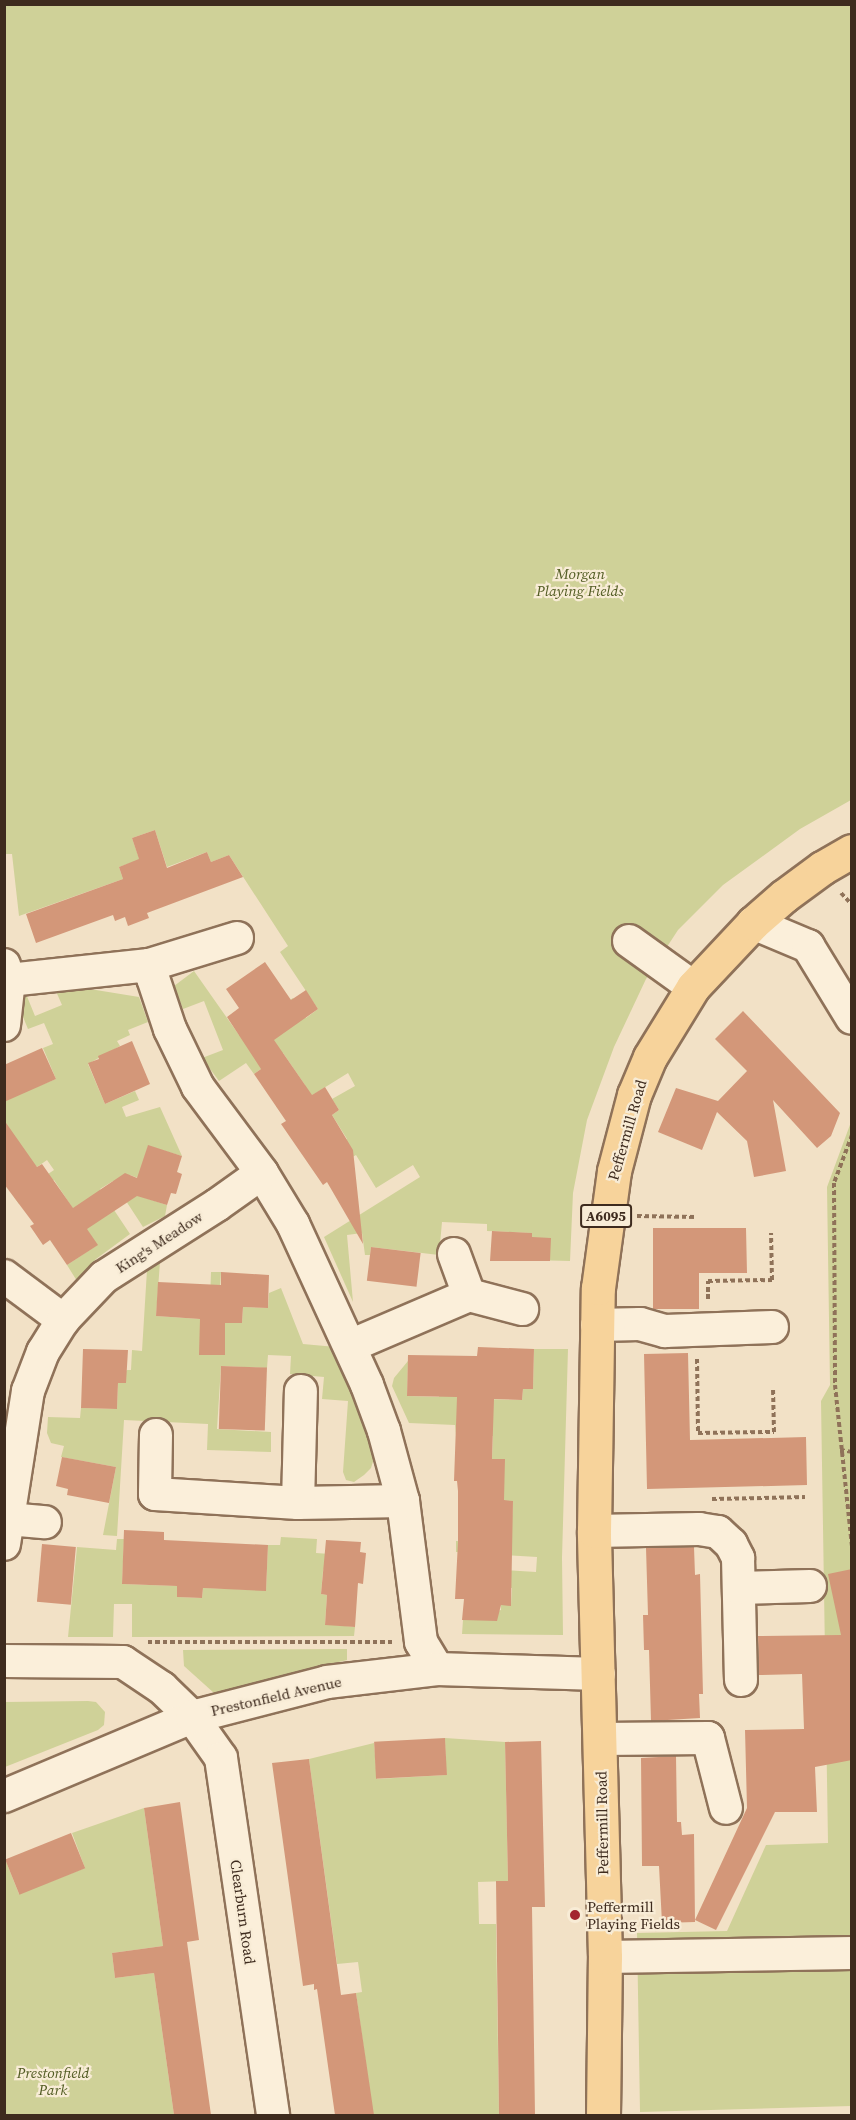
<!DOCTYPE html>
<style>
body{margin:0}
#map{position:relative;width:856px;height:2120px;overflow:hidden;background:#f2e1c6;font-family:"Source Serif 4",serif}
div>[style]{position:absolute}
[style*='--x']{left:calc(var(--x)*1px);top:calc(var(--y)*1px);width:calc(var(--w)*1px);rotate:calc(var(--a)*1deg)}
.green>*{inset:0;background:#cfd198}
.building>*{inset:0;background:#d39779;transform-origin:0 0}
.path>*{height:4px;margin-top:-2px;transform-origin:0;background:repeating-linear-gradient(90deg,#8f7259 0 4.5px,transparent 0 7.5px)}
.roads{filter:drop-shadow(2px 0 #8f7259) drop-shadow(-2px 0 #8f7259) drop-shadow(0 2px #8f7259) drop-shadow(0 -2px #8f7259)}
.minor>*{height:32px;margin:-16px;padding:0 16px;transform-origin:16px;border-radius:16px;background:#fbefda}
.major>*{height:33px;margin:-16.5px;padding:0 16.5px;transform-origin:16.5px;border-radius:16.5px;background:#f7d39b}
.dots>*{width:16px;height:16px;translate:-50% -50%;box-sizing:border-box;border:3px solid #f8ecd6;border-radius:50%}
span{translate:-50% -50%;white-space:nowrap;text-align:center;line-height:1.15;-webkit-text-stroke:4.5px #f8ecd6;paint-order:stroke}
.shield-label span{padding:2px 4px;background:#f8ecd6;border:2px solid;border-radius:4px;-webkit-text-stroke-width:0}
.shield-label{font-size:14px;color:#3e2b1e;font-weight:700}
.park-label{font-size:15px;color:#525c23;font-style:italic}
.street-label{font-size:15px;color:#3e2b1e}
.poi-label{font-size:15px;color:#3e2b1e}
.left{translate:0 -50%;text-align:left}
.frame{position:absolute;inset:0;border:6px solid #3e2b1e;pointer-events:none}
</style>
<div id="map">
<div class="green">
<div style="clip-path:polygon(5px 5px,851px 5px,851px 800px,800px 829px,723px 885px,678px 930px,646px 979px,614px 1047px,587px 1120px,573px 1193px,570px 1261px,531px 1260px,532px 1233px,487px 1231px,487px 1224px,442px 1222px,439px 1255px,371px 1247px,370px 1255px,365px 1255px,362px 1233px,347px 1235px,353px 1302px,324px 1237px,420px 1177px,413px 1165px,376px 1188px,356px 1155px,319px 1177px,317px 1159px,347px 1139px,332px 1115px,339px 1110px,332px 1099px,355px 1086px,348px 1073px,282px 1114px,276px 1106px,305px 1085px,283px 1053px,254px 1074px,246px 1063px,219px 1081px,202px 1058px,223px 1050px,204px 1001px,183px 1009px,174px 986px,194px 971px,239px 1035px,293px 998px,306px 1018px,318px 1009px,280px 952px,288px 946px,229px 855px,211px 862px,207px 852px,167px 867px,155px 830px,132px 838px,141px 864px,133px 862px,119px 867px,123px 879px,19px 916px,12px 854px,5px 854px)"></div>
<div style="clip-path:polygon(55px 989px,96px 990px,139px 997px,148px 1022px,128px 1030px,130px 1035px,117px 1041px,120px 1046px,88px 1064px,105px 1104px,135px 1091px,139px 1100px,122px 1107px,126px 1117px,160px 1107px,182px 1156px,148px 1146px,138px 1178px,130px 1175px,133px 1194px,167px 1205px,165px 1216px,143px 1227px,113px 1181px,100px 1189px,130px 1234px,96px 1259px,77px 1281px,67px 1265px,97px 1245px,54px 1180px,19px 1204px,14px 1197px,54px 1170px,47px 1160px,37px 1167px,5px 1135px,4px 1100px,56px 1079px,43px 1048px,53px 1044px,44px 1023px,28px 1029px,21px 1012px,21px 1002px,26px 994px,35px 1016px,62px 1005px)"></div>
<div style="clip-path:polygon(851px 1122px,851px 2106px,640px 2112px,637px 1933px,727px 1931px,766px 1845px,828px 1843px,821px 1401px,830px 1385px,827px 1187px)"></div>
<div style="clip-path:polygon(160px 1262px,156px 1316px,200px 1319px,200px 1329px,209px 1328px,211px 1272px,221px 1272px,219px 1306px,223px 1322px,242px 1323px,243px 1307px,268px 1308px,269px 1293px,281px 1288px,303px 1344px,336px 1347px,375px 1455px,371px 1468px,364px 1475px,354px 1482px,346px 1480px,343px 1472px,348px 1401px,322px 1399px,324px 1377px,290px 1374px,291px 1356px,268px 1355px,267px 1368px,221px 1366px,217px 1429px,271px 1432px,271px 1452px,207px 1450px,208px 1424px,124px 1420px,117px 1536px,103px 1535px,116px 1467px,61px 1457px,64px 1446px,51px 1443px,47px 1433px,48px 1417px,80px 1418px,81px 1408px,117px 1409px,118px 1383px,127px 1370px,131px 1370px,132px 1350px,142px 1351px,147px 1270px)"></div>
<div style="clip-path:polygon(534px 1349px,568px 1349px,562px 1558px,563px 1635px,462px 1634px,463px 1620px,501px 1610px,501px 1605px,511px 1605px,512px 1588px,501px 1587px,502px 1570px,536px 1572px,537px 1557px,456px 1552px,456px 1541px,492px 1543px,512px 1517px,513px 1501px,458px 1499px,458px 1491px,505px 1459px,492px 1459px,493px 1436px,456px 1435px,455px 1425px,409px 1423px,392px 1386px,394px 1378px,408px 1361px,407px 1396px,439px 1397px,440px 1382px,482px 1399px,522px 1400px,523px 1389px,533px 1389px)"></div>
<div style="clip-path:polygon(281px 1537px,317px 1539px,316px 1553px,330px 1554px,323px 1571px,321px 1594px,327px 1595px,325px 1624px,355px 1627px,354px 1636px,132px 1637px,132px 1604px,114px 1604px,113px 1637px,68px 1637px,77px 1547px,116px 1550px,117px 1539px,124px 1539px,122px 1584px,177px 1586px,177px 1597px,202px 1598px,203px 1588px,266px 1590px,268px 1545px,280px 1545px)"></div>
<div style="clip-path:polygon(347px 1649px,347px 1660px,214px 1693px,184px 1666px,183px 1650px)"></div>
<div style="clip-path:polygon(88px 1701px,96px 1702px,105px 1712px,104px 1725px,98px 1730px,5px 1767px,5px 1702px)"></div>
<div style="clip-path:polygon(445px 1738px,505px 1742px,508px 1881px,478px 1882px,479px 1924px,496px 1924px,499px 2115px,373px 2115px,356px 1993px,362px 1992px,358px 1962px,337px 1964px,309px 1759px,374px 1743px,377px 1779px,446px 1775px)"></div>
<div style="clip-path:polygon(144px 1808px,163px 1946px,112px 1953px,115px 1978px,154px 1973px,174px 2115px,5px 2116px,5px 1859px,19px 1894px,85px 1868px,72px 1833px)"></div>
</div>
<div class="building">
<div style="clip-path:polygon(155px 830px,167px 868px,207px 852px,211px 862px,229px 855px,243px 877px,147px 913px,149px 918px,128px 926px,125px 917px,115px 921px,113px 915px,36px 943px,26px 914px,123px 879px,119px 867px,139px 859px,132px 838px)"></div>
<div style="clip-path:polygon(265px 962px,291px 1000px,306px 990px,318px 1009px,274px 1040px,312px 1095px,325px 1087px,339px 1110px,332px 1115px,353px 1150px,363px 1244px,327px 1182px,323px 1185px,281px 1124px,286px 1121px,254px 1074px,261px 1069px,227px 1017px,239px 1008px,226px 989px)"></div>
<div style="clip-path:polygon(743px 1011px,840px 1113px,831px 1136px,817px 1148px,773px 1100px,786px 1171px,754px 1177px,747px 1141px,717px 1112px,702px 1150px,658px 1132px,676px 1088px,718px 1101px,747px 1071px,715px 1039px)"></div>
<div style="clip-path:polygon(132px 1041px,150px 1084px,105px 1104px,88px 1063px,99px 1059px,98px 1056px)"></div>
<div style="clip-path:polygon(42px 1048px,56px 1079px,4px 1102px,4px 1065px)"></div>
<div style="clip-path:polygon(4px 1120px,37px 1167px,42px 1164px,73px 1208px,125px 1173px,137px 1178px,148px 1145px,182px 1156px,177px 1172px,182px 1174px,176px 1194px,171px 1193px,167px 1205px,137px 1196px,87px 1229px,98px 1245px,67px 1265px,50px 1240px,43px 1245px,30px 1226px,34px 1224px,4px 1184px)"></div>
<div style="clip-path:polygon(653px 1228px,746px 1228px,747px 1273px,699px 1273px,699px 1309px,653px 1309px)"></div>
<div style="clip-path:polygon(492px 1231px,532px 1233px,532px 1237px,551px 1238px,550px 1261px,490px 1261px)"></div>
<div style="left:371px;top:1247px;width:50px;height:34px;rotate:7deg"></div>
<div style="clip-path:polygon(221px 1272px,269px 1275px,268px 1308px,243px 1307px,242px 1323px,225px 1323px,225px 1355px,199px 1355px,200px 1319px,156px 1316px,158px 1282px,221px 1285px)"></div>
<div style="clip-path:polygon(478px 1347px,534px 1349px,533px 1389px,523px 1389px,522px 1400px,494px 1399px,492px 1459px,505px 1459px,504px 1500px,513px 1501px,511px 1606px,501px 1605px,497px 1621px,462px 1620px,464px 1599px,455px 1599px,458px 1542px,458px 1491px,457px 1481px,454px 1481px,457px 1397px,407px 1396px,408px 1355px,477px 1356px)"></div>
<div style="clip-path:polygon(83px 1349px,128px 1350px,126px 1383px,118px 1383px,117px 1409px,81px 1408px)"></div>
<div style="clip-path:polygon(688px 1353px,690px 1440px,806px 1437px,807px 1485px,647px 1489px,644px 1354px)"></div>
<div style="left:221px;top:1366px;width:46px;height:63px;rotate:2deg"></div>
<div style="clip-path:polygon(62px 1457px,116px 1467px,109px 1503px,67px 1495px,68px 1489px,56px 1486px)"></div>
<div style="clip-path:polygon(124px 1530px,164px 1532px,164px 1540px,268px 1545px,266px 1591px,203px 1588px,202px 1598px,177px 1597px,177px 1586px,122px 1584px)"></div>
<div style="clip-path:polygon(326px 1540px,361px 1542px,360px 1552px,366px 1553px,363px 1584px,358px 1583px,355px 1627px,325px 1625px,327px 1595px,321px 1594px)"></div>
<div style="left:42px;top:1544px;width:34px;height:58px;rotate:5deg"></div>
<div style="clip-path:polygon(694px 1547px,695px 1575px,700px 1574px,703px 1694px,699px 1694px,700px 1718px,651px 1721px,649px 1650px,644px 1650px,643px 1615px,648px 1615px,646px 1548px)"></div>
<div style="clip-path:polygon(852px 1569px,852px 1760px,815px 1767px,817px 1812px,775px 1812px,716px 1930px,695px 1920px,747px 1808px,745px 1730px,804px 1729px,802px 1674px,759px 1675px,758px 1636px,841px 1635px,828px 1574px)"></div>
<div style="left:445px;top:1738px;width:37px;height:71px;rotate:87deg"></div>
<div style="clip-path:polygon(541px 1741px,545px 1907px,532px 1907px,535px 2115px,499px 2115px,496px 1881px,508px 1881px,505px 1742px)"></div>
<div style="clip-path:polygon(676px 1756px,677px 1822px,681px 1822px,682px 1835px,694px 1834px,695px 1922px,662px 1923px,659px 1866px,642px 1866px,641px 1758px)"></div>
<div style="clip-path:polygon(309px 1759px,341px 1995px,356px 1993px,374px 2115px,335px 2115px,317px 1989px,314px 1990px,314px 1984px,303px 1986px,272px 1763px)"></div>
<div style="clip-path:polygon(180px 1802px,199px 1940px,187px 1942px,211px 2115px,174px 2115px,154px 1973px,115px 1978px,112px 1953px,163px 1946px,144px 1808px)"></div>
<div style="left:71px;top:1833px;width:38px;height:71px;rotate:68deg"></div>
</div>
<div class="path">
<div style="--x:841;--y:893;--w:16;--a:47"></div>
<div style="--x:852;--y:1135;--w:51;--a:110.6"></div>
<div style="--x:834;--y:1183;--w:202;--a:89.7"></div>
<div style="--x:835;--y:1385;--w:164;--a:84"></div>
<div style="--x:637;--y:1216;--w:59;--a:1"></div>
<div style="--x:708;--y:1299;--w:18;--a:-90"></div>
<div style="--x:708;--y:1281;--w:64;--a:-0.9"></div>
<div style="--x:772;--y:1280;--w:47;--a:-91.2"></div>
<div style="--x:697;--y:1359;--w:74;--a:89.2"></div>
<div style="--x:698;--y:1433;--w:76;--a:-0.8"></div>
<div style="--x:774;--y:1432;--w:45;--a:-91.3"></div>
<div style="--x:840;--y:1450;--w:12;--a:9"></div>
<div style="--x:712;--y:1499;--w:93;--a:-1.2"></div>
<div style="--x:148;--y:1642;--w:245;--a:0"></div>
</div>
<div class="roads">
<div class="minor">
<div style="--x:753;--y:923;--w:60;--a:22.7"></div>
<div style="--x:808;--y:946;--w:84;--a:58.6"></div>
<div style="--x:237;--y:938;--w:92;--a:162.9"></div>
<div style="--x:149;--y:965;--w:14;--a:73"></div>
<div style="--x:153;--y:978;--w:54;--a:71.6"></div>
<div style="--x:170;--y:1029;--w:64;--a:64.2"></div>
<div style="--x:198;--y:1087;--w:107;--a:53.3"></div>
<div style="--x:262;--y:1173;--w:60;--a:58.7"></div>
<div style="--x:293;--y:1224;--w:177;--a:65.3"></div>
<div style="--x:367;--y:1385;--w:49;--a:69.7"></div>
<div style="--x:384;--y:1431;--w:73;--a:74.8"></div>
<div style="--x:403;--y:1501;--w:142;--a:82.7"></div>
<div style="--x:421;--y:1642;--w:31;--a:59"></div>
<div style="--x:629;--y:941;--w:79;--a:35.7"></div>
<div style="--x:4;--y:965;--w:16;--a:72"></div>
<div style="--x:9;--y:980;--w:141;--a:-6.1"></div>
<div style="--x:4;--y:1025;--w:45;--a:-83.7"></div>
<div style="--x:454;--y:1254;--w:44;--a:69.9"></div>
<div style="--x:4;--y:1276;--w:74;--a:36.7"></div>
<div style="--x:597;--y:1325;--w:43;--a:-1.3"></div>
<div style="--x:640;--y:1324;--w:26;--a:16"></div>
<div style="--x:665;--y:1331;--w:107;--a:-2.1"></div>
<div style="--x:350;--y:1346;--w:129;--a:-23.2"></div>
<div style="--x:469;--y:1295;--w:55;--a:14.8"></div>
<div style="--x:156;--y:1435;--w:59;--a:91"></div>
<div style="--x:155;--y:1494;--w:143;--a:3.6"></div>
<div style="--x:298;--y:1503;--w:105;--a:-1.1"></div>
<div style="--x:298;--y:1503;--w:112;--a:-88.5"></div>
<div style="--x:8;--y:1519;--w:37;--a:5"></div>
<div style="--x:594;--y:1531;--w:105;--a:-1.1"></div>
<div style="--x:699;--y:1529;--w:19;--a:9"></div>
<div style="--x:718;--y:1532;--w:18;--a:43"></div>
<div style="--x:731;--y:1544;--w:16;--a:63"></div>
<div style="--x:738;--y:1558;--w:122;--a:88.6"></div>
<div style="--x:4;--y:1544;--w:155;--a:-81.1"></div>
<div style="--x:28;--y:1391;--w:42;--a:-69"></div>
<div style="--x:43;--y:1352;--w:38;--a:-58"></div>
<div style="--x:63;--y:1320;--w:59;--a:-46.4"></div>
<div style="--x:104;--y:1277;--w:134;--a:-32.5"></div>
<div style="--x:217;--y:1205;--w:55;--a:-35.4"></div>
<div style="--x:739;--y:1588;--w:71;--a:-1.6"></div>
<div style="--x:4;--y:1661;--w:119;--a:0.5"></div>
<div style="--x:123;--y:1662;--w:47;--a:33.7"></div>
<div style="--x:162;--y:1688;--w:42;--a:44"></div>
<div style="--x:192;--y:1717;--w:50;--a:54.7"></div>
<div style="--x:221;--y:1758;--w:362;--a:81.7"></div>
<div style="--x:601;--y:1739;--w:107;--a:-0.5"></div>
<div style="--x:708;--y:1738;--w:72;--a:75.6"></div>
<div style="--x:4;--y:1796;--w:204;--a:-22.8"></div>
<div style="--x:192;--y:1717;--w:139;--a:-14.5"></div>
<div style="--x:327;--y:1682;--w:111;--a:-6.7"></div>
<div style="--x:437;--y:1669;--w:162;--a:1.8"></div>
<div style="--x:605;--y:1957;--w:247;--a:-0.9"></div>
</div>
<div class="major">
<div style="--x:603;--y:2116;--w:159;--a:-89.3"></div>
<div style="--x:605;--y:1957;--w:426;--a:-91.5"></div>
<div style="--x:594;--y:1531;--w:243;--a:-89.1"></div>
<div style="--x:598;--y:1288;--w:118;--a:-82.2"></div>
<div style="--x:614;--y:1171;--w:79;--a:-75.3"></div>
<div style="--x:634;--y:1095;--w:41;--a:-67.2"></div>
<div style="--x:650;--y:1057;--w:82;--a:-58.4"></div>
<div style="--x:693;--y:987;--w:88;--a:-46.8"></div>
<div style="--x:753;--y:923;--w:41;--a:-41.1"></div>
<div style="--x:784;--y:896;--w:47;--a:-36.4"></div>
<div style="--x:822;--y:868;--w:34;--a:-30"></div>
</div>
</div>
<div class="dots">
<div style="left:575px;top:1915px;background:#a3242f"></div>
</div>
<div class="shield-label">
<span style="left:606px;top:1216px">A6095</span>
</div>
<div class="park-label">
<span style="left:580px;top:582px">Morgan<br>Playing Fields</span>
<span style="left:53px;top:2081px">Prestonfield<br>Park</span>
</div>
<div class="street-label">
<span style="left:627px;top:1130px;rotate:-74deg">Peffermill Road</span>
<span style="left:159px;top:1242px;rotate:-33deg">King's Meadow</span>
<span style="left:276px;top:1696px;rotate:-13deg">Prestonfield Avenue</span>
<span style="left:602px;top:1823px;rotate:-91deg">Peffermill Road</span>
<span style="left:243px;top:1912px;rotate:82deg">Clearburn Road</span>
</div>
<div class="poi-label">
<span class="left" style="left:587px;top:1915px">Peffermill<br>Playing Fields</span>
</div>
<div class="frame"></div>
</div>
